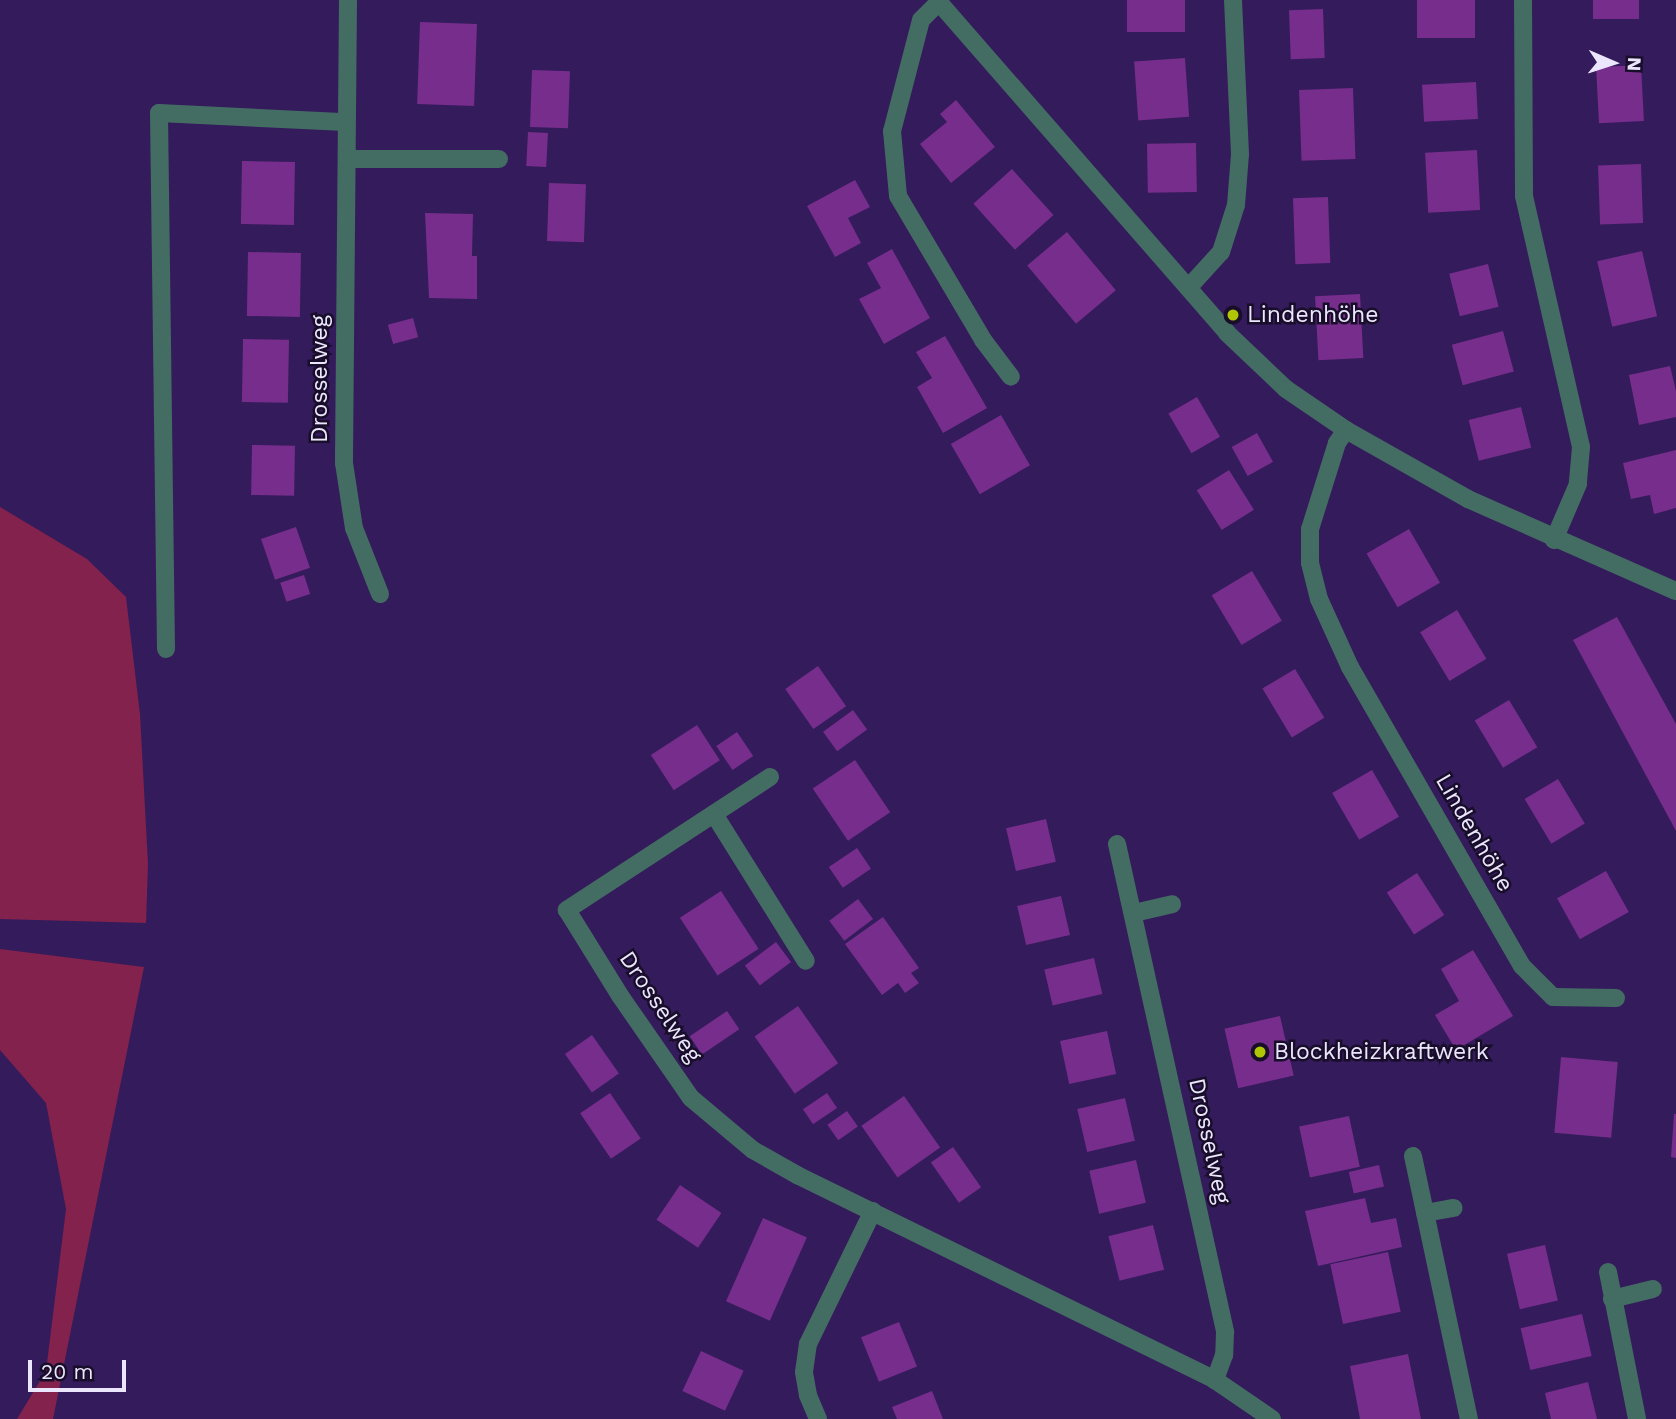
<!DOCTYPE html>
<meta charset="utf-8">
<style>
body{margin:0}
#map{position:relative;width:1676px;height:1419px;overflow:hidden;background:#341b5b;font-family:"Work Sans",sans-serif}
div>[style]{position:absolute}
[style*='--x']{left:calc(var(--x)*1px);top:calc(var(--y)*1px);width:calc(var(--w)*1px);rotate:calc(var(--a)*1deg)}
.green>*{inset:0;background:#82224d}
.building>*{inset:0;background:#762d8c;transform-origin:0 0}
.minor>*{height:18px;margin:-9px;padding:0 9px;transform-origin:9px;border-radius:9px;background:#436c63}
.dots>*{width:19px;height:19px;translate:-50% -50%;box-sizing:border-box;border:4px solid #180e2a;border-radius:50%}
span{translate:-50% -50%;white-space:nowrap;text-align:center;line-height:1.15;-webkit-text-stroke:5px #180e2a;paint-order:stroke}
.poi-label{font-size:23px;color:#ebe5fd}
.left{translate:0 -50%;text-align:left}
.street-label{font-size:23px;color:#ebe5fd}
.north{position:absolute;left:1578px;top:28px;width:70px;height:70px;-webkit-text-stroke:5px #180e2a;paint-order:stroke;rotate:93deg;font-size:19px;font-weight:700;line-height:28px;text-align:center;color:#ebe5fd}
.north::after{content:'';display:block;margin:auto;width:24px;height:32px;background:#ebe5fd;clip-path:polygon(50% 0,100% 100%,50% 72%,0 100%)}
.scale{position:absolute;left:28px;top:1360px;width:98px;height:32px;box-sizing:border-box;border:4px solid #ebe5fd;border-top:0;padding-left:9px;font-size:21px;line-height:24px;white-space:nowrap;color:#ebe5fd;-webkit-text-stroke:5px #180e2a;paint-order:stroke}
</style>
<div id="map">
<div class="green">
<div style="clip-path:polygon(0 507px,87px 559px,126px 597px,140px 714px,148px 864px,146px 923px,0 919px)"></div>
<div style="clip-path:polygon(0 949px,144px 967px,53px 1419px,17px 1419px,46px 1371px,66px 1209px,46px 1103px,0 1050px)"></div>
</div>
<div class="building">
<div style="left:1127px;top:0;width:58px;height:32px"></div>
<div style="left:1417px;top:0;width:58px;height:38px"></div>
<div style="left:1593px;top:0;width:46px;height:19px"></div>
<div style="left:1323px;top:9px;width:49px;height:34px;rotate:88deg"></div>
<div style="left:420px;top:22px;width:57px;height:82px;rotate:2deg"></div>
<div style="left:1185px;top:58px;width:59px;height:51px;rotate:86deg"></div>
<div style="left:1641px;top:65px;width:56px;height:45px;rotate:87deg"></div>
<div style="left:532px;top:70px;width:38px;height:57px;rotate:2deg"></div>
<div style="left:1476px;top:82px;width:37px;height:54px;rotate:87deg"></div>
<div style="left:1353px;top:88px;width:71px;height:54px;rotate:88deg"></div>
<div style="clip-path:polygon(956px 100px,995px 147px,951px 183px,920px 144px,947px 122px,940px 114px)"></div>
<div style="left:528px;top:132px;width:20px;height:34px;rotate:3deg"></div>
<div style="left:1196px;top:143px;width:49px;height:49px;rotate:89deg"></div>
<div style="left:1477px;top:150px;width:60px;height:52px;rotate:87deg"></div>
<div style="left:242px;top:161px;width:53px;height:63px;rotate:1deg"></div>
<div style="left:1641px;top:164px;width:59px;height:43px;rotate:88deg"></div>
<div style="left:1012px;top:169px;width:62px;height:52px;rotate:48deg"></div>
<div style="clip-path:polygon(855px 180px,870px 207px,848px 218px,861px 243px,835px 257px,807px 206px)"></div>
<div style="left:549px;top:183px;width:37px;height:58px;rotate:2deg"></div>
<div style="left:1328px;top:197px;width:66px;height:35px;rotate:88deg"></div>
<div style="clip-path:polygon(425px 213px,473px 214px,472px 256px,477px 256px,477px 299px,429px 298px)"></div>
<div style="left:1067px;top:232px;width:76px;height:52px;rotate:50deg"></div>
<div style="clip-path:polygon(892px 249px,930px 318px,884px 344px,859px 299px,881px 288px,867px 263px)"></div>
<div style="left:1642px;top:251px;width:67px;height:46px;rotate:77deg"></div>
<div style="left:248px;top:252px;width:53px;height:64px;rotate:1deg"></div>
<div style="left:1488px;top:264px;width:44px;height:40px;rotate:76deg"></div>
<div style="left:1360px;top:294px;width:64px;height:45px;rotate:87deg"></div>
<div style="left:413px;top:318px;width:20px;height:26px;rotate:75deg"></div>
<div style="left:1503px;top:331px;width:42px;height:53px;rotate:75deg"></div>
<div style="clip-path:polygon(945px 336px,987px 408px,943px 433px,917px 387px,932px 378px,916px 352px)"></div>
<div style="left:243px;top:339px;width:46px;height:63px;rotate:1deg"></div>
<div style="clip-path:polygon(1670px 366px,1676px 391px,1676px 417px,1639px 425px,1629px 375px)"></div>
<div style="left:1197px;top:397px;width:46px;height:33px;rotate:60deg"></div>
<div style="left:1521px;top:407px;width:42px;height:54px;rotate:76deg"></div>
<div style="left:1001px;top:415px;width:58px;height:58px;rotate:60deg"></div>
<div style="left:1257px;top:433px;width:33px;height:29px;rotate:61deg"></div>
<div style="left:252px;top:445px;width:43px;height:50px;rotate:1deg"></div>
<div style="clip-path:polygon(1676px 450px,1676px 508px,1654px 514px,1650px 495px,1631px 499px,1623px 463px)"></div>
<div style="left:1229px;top:470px;width:47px;height:38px;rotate:58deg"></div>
<div style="left:296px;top:527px;width:43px;height:37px;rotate:71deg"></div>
<div style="left:1409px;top:529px;width:62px;height:49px;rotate:60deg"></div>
<div style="left:1252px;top:571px;width:58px;height:47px;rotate:59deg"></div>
<div style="left:304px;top:575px;width:20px;height:25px;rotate:72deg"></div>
<div style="left:1457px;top:610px;width:57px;height:43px;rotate:59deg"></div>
<div style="clip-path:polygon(1617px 617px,1676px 724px,1676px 831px,1573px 640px)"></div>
<div style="left:818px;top:666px;width:49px;height:40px;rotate:55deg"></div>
<div style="left:1295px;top:669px;width:57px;height:38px;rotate:59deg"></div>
<div style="left:1509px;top:700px;width:55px;height:40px;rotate:59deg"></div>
<div style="left:853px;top:710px;width:24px;height:37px;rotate:54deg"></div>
<div style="left:697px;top:725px;width:42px;height:55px;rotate:57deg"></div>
<div style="left:737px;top:732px;width:29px;height:25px;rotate:56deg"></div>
<div style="left:855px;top:760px;width:63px;height:51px;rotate:56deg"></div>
<div style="left:1372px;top:770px;width:54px;height:46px;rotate:60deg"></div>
<div style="left:1558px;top:779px;width:52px;height:39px;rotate:59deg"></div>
<div style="left:1046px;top:819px;width:44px;height:41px;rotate:77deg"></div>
<div style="left:857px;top:848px;width:25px;height:34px;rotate:56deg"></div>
<div style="left:1606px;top:871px;width:47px;height:56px;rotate:61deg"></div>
<div style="left:1417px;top:873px;width:50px;height:36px;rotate:57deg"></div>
<div style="left:721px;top:891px;width:69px;height:49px;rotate:57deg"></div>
<div style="left:1061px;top:896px;width:40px;height:45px;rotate:77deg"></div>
<div style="left:858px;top:899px;width:25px;height:36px;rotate:53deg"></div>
<div style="clip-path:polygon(883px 917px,919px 968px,911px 973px,919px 983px,905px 993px,898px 983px,882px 995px,845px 944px)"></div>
<div style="left:776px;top:942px;width:25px;height:39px;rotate:53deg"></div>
<div style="clip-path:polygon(1473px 950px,1513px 1016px,1456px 1050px,1435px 1015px,1459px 1001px,1441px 969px)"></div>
<div style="left:1094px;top:958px;width:37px;height:51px;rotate:77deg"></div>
<div style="left:798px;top:1006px;width:70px;height:53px;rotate:55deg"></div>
<div style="left:727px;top:1011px;width:22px;height:45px;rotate:56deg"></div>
<div style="left:1280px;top:1016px;width:61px;height:57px;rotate:77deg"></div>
<div style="left:1107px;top:1031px;width:44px;height:48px;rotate:78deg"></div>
<div style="left:592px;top:1035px;width:47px;height:33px;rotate:55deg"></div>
<div style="left:1561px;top:1057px;width:57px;height:76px;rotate:5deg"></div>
<div style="left:610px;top:1093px;width:55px;height:36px;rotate:56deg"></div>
<div style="left:827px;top:1093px;width:18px;height:29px;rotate:56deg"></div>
<div style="left:904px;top:1096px;width:63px;height:52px;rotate:55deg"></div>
<div style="left:1125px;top:1098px;width:44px;height:49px;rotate:77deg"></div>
<div style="left:847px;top:1111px;width:19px;height:24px;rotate:55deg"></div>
<div style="clip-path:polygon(1674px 1114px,1676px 1114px,1676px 1158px,1671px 1157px)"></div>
<div style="left:1349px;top:1116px;width:52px;height:51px;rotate:78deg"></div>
<div style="left:953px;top:1147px;width:49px;height:27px;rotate:55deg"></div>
<div style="left:1136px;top:1160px;width:44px;height:48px;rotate:77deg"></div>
<div style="left:1379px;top:1165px;width:22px;height:31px;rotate:77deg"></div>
<div style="left:680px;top:1185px;width:50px;height:42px;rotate:34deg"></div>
<div style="clip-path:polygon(1365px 1198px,1371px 1223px,1396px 1218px,1402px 1247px,1318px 1266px,1305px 1211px)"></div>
<div style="left:763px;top:1218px;width:48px;height:91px;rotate:24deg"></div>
<div style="left:1153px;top:1225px;width:46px;height:46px;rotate:76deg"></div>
<div style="left:1545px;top:1245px;width:57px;height:39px;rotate:77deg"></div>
<div style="left:1388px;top:1252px;width:61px;height:59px;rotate:78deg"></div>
<div style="left:1582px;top:1314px;width:43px;height:63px;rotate:77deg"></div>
<div style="left:899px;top:1322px;width:48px;height:41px;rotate:68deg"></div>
<div style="left:701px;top:1351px;width:47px;height:44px;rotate:25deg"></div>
<div style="clip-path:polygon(1408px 1354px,1421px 1419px,1360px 1419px,1350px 1366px)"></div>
<div style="clip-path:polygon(1588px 1382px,1597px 1419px,1551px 1419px,1545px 1393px)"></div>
<div style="clip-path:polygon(932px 1391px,943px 1419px,897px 1419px,892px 1407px)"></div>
</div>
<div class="minor">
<div style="--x:348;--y:0;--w:463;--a:90.5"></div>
<div style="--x:344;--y:463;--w:66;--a:81.3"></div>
<div style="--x:354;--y:528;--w:71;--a:68.5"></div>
<div style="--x:937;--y:0;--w:442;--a:48.9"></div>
<div style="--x:1227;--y:333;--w:81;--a:43.5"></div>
<div style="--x:1286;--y:389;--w:73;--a:34.3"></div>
<div style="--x:1346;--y:430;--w:140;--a:29.5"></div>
<div style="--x:1468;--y:499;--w:227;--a:23.9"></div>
<div style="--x:1523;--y:0;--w:196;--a:89.7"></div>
<div style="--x:1524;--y:196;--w:257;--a:77.2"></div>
<div style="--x:1581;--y:447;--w:37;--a:95"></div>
<div style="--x:1578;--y:484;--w:61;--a:113.2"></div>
<div style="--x:939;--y:2;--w:25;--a:135"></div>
<div style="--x:921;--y:20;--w:115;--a:104.6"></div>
<div style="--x:892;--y:131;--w:65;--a:84.7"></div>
<div style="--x:898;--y:196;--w:167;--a:59.4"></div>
<div style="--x:983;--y:340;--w:46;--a:52.9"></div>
<div style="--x:347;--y:159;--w:152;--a:0"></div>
<div style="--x:1189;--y:287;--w:47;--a:-47.6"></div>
<div style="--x:1221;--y:252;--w:49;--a:-72.3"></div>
<div style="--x:1236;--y:205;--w:51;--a:-85.5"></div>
<div style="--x:1240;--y:154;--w:154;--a:-92.6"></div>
<div style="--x:1346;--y:430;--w:16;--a:125"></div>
<div style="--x:1337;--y:443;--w:90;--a:107.4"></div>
<div style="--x:1310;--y:529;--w:34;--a:90"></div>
<div style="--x:1310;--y:563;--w:37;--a:76"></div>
<div style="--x:1319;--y:599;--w:75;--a:65.5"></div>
<div style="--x:1350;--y:667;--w:345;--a:60.1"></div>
<div style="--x:1522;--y:966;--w:44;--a:45"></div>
<div style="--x:1553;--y:997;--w:63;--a:0.9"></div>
<div style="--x:166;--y:649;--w:536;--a:-90.75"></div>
<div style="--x:159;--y:113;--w:187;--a:2.8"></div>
<div style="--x:770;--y:777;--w:243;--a:146.8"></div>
<div style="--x:567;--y:910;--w:102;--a:58.2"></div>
<div style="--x:621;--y:997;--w:123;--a:55.3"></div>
<div style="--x:691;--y:1098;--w:81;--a:40"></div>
<div style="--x:753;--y:1150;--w:51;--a:29.6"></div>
<div style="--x:797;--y:1175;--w:466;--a:26.1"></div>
<div style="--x:1215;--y:1380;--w:69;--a:34.4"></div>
<div style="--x:714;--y:814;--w:173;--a:58"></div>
<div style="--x:1117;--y:844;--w:500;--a:77.5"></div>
<div style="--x:1225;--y:1332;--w:23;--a:92"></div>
<div style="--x:1224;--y:1355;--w:27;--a:110"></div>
<div style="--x:1134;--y:913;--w:39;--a:-13"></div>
<div style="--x:1413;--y:1156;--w:269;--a:78"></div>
<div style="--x:1425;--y:1213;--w:29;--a:-10"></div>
<div style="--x:1608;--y:1272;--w:150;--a:78.8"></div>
<div style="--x:1612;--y:1299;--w:42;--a:-13.7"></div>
<div style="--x:818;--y:1419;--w:26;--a:-113"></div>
<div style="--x:808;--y:1395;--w:23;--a:-100"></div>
<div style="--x:804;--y:1372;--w:28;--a:-82"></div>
<div style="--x:808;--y:1344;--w:148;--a:-64"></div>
</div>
<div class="dots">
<div style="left:1233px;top:315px;background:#afc505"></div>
<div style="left:1260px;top:1052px;background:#afc505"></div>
</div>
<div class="poi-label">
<span class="left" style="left:1247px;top:315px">Lindenhöhe</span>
<span class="left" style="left:1274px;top:1052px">Blockheizkraftwerk</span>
</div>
<div class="street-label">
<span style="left:320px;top:379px;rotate:-90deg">Drosselweg</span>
<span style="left:1474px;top:833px;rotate:60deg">Lindenhöhe</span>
<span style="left:660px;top:1007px;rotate:56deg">Drosselweg</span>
<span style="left:1209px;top:1141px;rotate:78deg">Drosselweg</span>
</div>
<div class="north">N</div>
<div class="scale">20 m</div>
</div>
